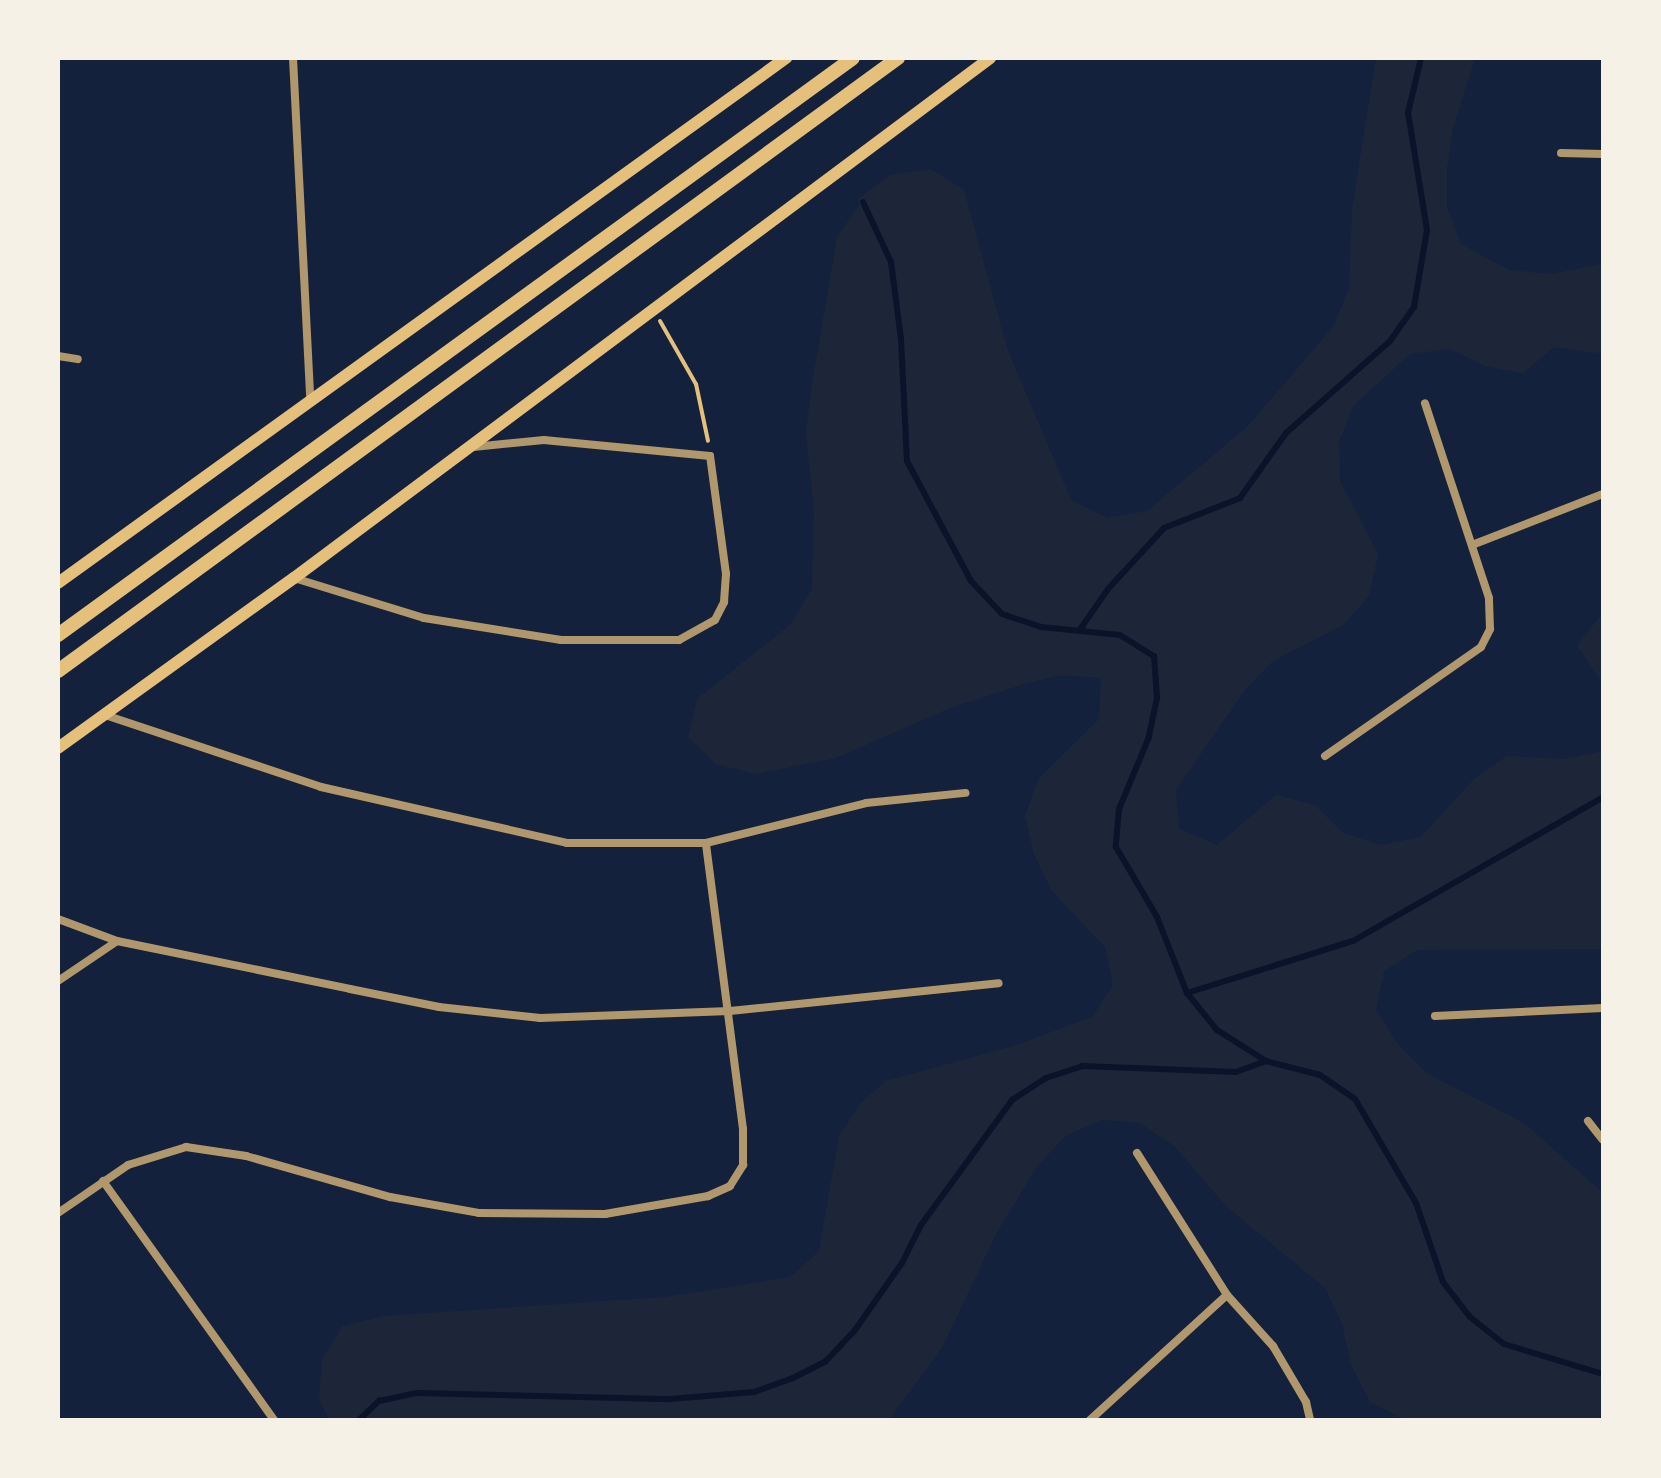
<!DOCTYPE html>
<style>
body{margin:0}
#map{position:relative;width:1661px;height:1478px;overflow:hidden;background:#14213d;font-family:"Varela Round",sans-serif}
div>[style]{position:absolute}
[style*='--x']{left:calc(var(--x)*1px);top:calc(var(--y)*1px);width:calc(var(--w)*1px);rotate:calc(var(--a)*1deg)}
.green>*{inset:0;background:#1d2539}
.stream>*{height:6px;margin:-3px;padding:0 3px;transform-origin:3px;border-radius:3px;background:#0b132b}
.path>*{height:4px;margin:-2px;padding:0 2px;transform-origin:2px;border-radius:2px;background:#e5c07b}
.minor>*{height:8px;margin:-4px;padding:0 4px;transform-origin:4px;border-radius:4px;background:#b1986c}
.secondary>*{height:12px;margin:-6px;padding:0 6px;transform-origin:6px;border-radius:6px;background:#e5c07b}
.trunk>*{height:14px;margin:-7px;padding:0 7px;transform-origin:7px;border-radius:7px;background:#e5c07b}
span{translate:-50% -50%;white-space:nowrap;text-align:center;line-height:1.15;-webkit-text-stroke:8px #f6f1e7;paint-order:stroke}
.frame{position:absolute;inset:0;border:60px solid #f6f1e7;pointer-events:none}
</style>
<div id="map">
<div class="green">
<div style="clip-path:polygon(1376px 58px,1475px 58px,1453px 128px,1447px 168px,1447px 207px,1461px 244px,1509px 270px,1551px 274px,1603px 264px,1603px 354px,1554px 347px,1523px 373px,1485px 366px,1450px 349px,1410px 354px,1353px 406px,1339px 442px,1340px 481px,1378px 554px,1369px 596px,1343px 625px,1273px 661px,1244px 691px,1176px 790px,1179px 829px,1217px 845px,1276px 795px,1315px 805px,1343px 833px,1381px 845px,1421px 837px,1474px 779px,1507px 756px,1564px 759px,1603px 751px,1603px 949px,1417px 950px,1384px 971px,1376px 1010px,1399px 1046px,1428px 1074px,1524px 1123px,1603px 1193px,1603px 1420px,1406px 1420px,1370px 1402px,1352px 1367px,1342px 1324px,1325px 1288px,1227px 1207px,1174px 1146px,1140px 1123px,1102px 1120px,1065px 1136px,1036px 1168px,996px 1234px,943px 1346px,889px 1420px,329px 1420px,319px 1398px,322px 1359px,343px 1326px,384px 1316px,665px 1297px,790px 1277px,819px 1251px,839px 1136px,861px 1103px,886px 1081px,1013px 1046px,1092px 1017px,1113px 985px,1105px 947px,1052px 891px,1034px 854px,1025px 816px,1039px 778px,1099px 719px,1101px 678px,1061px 675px,1024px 684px,950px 708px,836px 758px,756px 774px,716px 764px,688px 737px,697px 699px,791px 624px,812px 589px,814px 511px,806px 435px,810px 396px,837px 237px,859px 205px,858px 199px,890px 175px,931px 169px,964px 190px,1007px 348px,1071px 500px,1108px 518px,1147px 511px,1248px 426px,1334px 326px,1349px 288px,1352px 209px)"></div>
<div style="clip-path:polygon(1603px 612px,1603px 683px,1577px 646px)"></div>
</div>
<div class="stream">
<div style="--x:863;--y:202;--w:66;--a:65"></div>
<div style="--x:891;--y:262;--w:78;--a:82.6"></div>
<div style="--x:901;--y:339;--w:122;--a:87.2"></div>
<div style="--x:907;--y:461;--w:136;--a:61.9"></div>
<div style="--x:971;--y:581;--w:45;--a:46.8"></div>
<div style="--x:1002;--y:614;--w:41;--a:18.4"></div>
<div style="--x:1041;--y:627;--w:79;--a:5.8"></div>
<div style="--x:1120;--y:635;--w:40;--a:32"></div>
<div style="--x:1154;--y:656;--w:42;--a:85.9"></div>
<div style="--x:1157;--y:698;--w:40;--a:102"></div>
<div style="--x:1149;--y:737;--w:78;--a:112.6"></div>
<div style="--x:1119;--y:809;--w:38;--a:95"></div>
<div style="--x:1116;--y:847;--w:81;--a:59.6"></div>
<div style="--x:1157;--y:917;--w:82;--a:68.5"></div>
<div style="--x:1187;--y:993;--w:48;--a:51"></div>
<div style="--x:1217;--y:1030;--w:58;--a:32.3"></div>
<div style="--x:1266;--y:1061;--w:56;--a:14.5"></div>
<div style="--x:1320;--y:1075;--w:42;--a:34.4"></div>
<div style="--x:1355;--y:1099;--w:121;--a:59.6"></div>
<div style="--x:1416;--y:1203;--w:83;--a:71.1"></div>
<div style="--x:1443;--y:1282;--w:44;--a:52.4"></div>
<div style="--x:1470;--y:1317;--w:43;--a:38.5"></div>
<div style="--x:1504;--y:1344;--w:103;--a:16.9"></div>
<div style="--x:1081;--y:628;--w:47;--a:-55.3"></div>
<div style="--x:1108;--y:589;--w:83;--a:-47.4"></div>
<div style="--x:1164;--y:528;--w:82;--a:-21.5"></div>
<div style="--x:1240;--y:498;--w:80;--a:-54.7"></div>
<div style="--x:1286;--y:433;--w:139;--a:-41.5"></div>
<div style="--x:1390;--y:341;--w:42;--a:-54.8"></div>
<div style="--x:1414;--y:307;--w:78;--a:-80.4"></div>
<div style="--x:1427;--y:230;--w:119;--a:-99.2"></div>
<div style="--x:1408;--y:113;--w:57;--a:-76.7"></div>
<div style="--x:1187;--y:993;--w:174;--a:-17.4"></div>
<div style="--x:1353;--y:941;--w:289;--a:-29.9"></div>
<div style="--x:359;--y:1420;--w:28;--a:-44"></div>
<div style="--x:379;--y:1401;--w:40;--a:-12"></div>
<div style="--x:418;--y:1393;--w:252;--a:1.4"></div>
<div style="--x:670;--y:1399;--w:84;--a:-4.8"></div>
<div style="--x:754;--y:1392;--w:41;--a:-19.7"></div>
<div style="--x:793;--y:1378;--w:37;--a:-27"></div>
<div style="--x:826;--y:1361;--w:42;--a:-46.9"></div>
<div style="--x:855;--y:1330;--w:82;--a:-55"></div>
<div style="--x:902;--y:1263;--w:42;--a:-63.4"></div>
<div style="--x:921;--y:1225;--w:155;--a:-53.9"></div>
<div style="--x:1012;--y:1100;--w:40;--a:-32.9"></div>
<div style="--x:1046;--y:1078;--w:38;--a:-18"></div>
<div style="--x:1082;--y:1066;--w:154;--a:2.2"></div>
<div style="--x:1236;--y:1072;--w:32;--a:-20"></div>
</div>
<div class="path">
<div style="--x:660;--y:321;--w:73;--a:60.3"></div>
<div style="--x:696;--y:384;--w:58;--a:78.1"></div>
</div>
<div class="minor">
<div style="--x:293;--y:58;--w:341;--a:87.1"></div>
<div style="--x:1561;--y:153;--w:42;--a:1.4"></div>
<div style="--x:58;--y:356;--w:20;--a:9"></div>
<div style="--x:1472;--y:545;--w:141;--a:-21.3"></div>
<div style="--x:294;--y:578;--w:136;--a:17.1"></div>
<div style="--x:424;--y:618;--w:139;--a:9.1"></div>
<div style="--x:561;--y:640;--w:118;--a:0"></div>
<div style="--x:679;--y:640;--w:41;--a:-29.1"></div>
<div style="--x:715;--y:620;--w:20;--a:-63"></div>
<div style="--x:724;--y:602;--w:28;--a:-86"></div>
<div style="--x:726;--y:574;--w:119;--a:-97.7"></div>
<div style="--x:710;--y:456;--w:167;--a:-174.5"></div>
<div style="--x:544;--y:440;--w:71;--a:174.4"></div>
<div style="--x:105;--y:715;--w:228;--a:18.4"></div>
<div style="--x:321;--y:787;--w:252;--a:12.8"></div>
<div style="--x:567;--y:843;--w:139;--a:0"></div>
<div style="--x:706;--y:843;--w:165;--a:-14"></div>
<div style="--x:866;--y:803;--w:100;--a:-5.8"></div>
<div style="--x:1325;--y:756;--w:190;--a:-34.9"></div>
<div style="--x:1481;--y:647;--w:20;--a:-63"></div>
<div style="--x:1490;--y:629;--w:31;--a:-92"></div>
<div style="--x:1489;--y:598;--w:205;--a:-108.2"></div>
<div style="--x:58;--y:919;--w:63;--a:20.4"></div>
<div style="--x:117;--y:941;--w:238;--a:11.6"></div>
<div style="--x:350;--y:989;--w:91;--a:11.4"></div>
<div style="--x:439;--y:1007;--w:102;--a:6.2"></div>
<div style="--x:540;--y:1018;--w:190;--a:-2.1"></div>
<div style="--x:730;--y:1011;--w:270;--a:-5.9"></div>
<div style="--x:58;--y:981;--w:71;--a:-34.1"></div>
<div style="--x:1435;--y:1016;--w:168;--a:-2.7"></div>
<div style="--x:1588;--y:1121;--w:24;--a:52"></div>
<div style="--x:1137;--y:1153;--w:168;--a:57.6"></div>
<div style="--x:1227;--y:1295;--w:69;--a:48"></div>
<div style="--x:1273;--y:1346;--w:65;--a:59.5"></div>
<div style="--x:1306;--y:1402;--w:18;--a:77"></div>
<div style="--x:103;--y:1181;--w:294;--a:54.4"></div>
<div style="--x:58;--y:1213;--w:85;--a:-34.4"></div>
<div style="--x:128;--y:1165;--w:61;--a:-17.2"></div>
<div style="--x:186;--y:1147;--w:61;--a:8.5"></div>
<div style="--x:246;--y:1156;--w:150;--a:15.9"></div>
<div style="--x:390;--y:1197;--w:90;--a:10.2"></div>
<div style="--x:479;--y:1213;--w:126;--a:0.5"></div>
<div style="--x:605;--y:1214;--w:105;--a:-9.9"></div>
<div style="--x:708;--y:1196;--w:24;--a:-24"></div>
<div style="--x:730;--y:1186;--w:25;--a:-58"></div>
<div style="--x:743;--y:1165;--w:36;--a:-90"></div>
<div style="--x:743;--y:1129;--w:288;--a:-97.4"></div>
<div style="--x:1090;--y:1420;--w:185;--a:-42.4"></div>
</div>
<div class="secondary">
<div style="--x:58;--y:583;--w:898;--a:-35.8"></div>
<div style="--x:58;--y:748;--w:291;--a:-35.8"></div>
<div style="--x:294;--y:578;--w:869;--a:-36.76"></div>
</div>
<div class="trunk">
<div style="--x:58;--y:635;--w:982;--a:-35.97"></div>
<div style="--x:58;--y:671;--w:1040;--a:-36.12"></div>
</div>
<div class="frame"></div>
</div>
